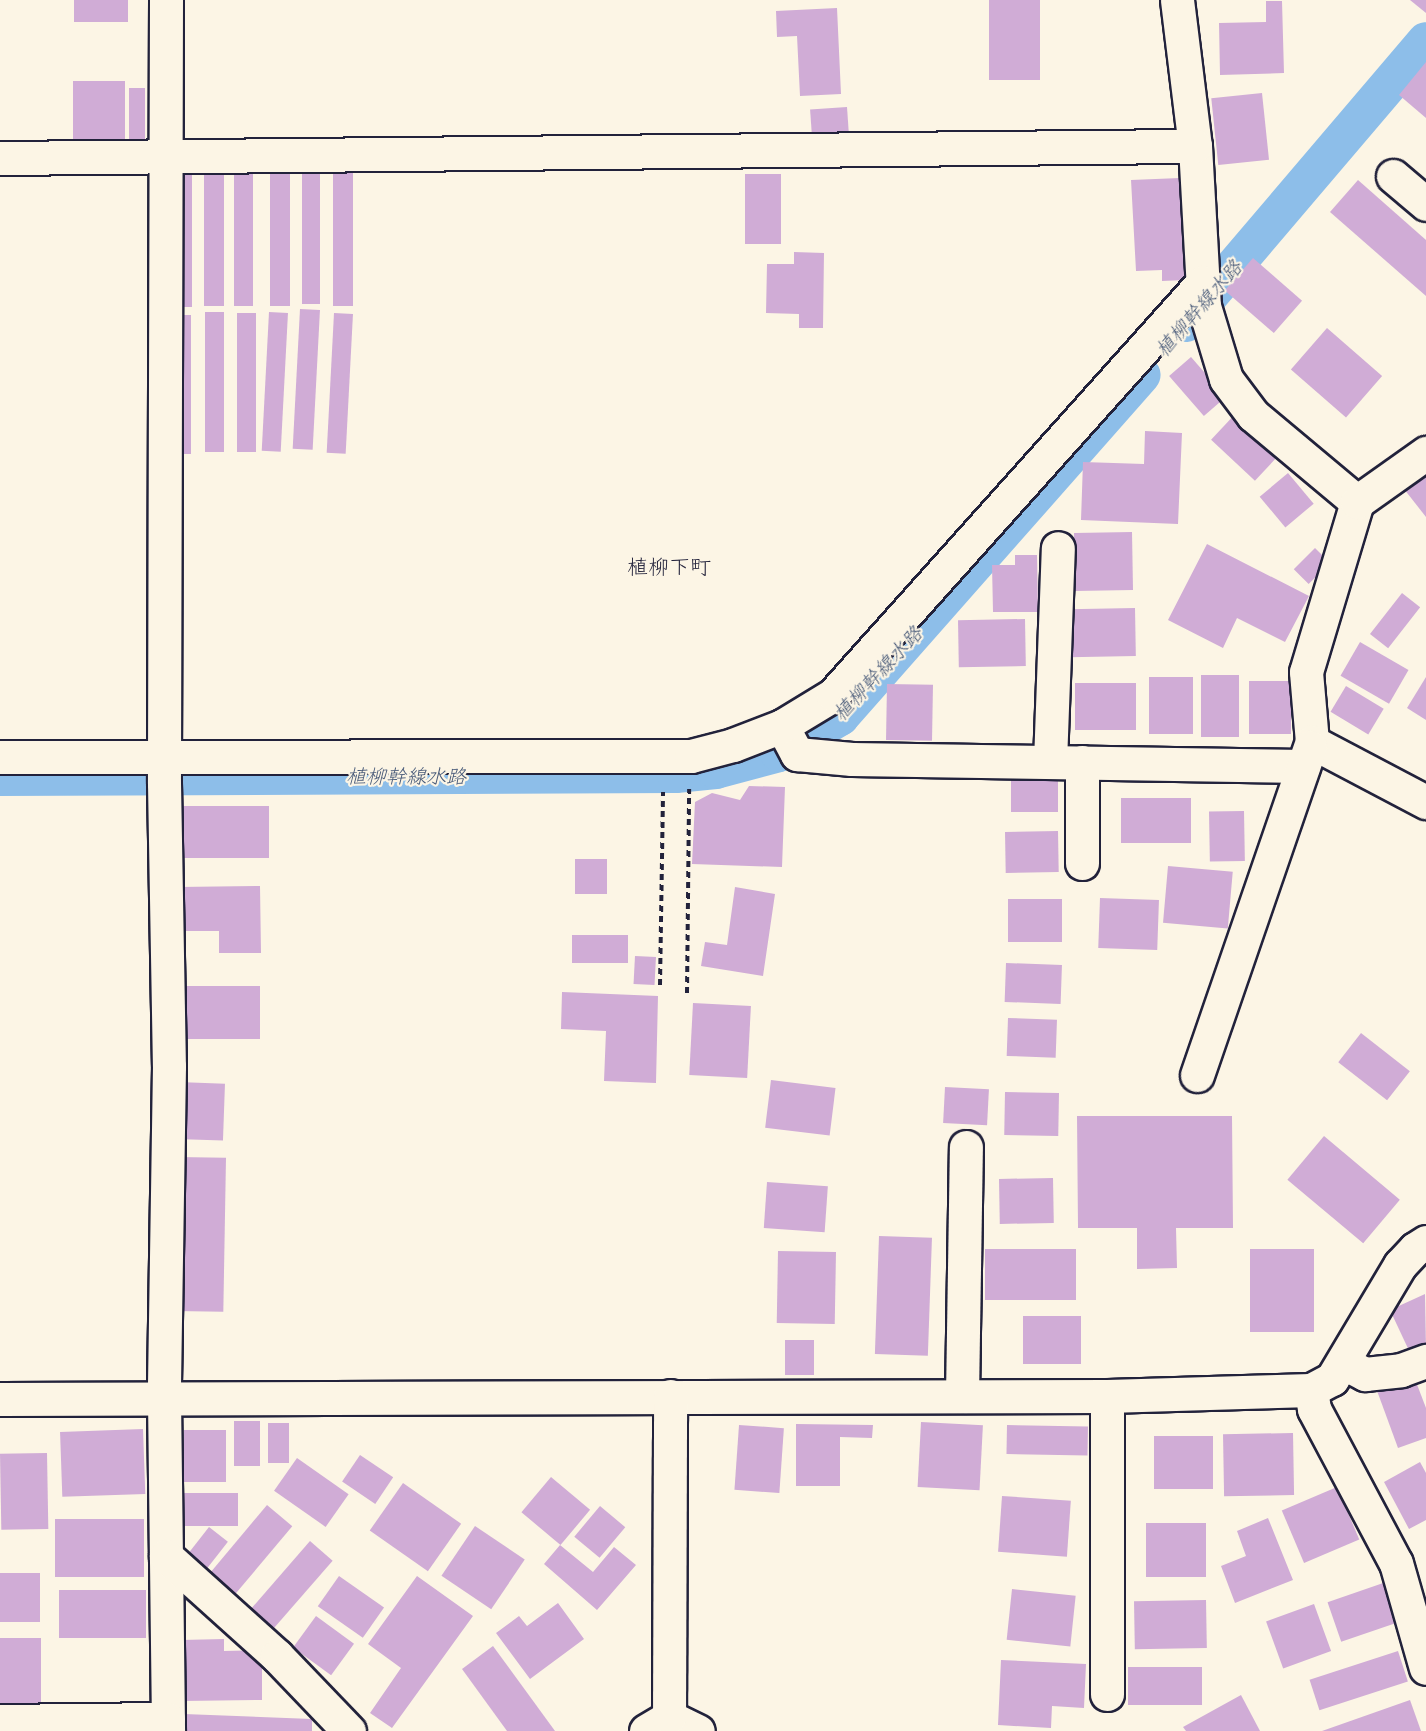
<!DOCTYPE html>
<meta charset="utf-8">
<style>
body{margin:0}
#map{position:relative;width:1426px;height:1731px;overflow:hidden;background:#fcf5e5;font-family:Mali,"Klee One",sans-serif}
div>[style]{position:absolute}
[style*='--x']{left:calc(var(--x)*1px);top:calc(var(--y)*1px);width:calc(var(--w)*1px);rotate:calc(var(--a)*1deg)}
.canal>*{height:38px;margin:-19px;padding:0 19px;transform-origin:19px;border-radius:19px;background:#8dbee9}
.building>*{inset:0;background:#d0acd6;transform-origin:0 0}
.path>*{height:4px;margin-top:-2px;transform-origin:0;background:repeating-linear-gradient(90deg,#22223b 0 6px,transparent 0 10.5px)}
.roads{filter:drop-shadow(2px 0 #22223b) drop-shadow(-2px 0 #22223b) drop-shadow(0 2px #22223b) drop-shadow(0 -2px #22223b)}
.minor>*{height:33px;margin:-16.5px;padding:0 16.5px;transform-origin:16.5px;border-radius:16.5px;background:#fcf5e5}
span{translate:-50% -50%;white-space:nowrap;text-align:center;line-height:1.15;-webkit-text-stroke:4.5px #fcf5e5;paint-order:stroke}
.water-label{font-size:20px;color:#475978;font-style:italic}
.quarter-label{font-size:21px;color:#22223b}
</style>
<div id="map">
<div class="canal">
<div style="--x:1186;--y:323;--w:370;--a:-49.6"></div>
<div style="--x:0;--y:777;--w:676;--a:-0.25"></div>
<div style="--x:676;--y:774;--w:40;--a:-5.7"></div>
<div style="--x:716;--y:770;--w:65;--a:-15.1"></div>
<div style="--x:779;--y:753;--w:71;--a:-30.5"></div>
<div style="--x:840;--y:717;--w:456;--a:-48.6"></div>
</div>
<div class="building">
<div style="left:74px;top:0;width:54px;height:22px"></div>
<div style="left:989px;top:0;width:51px;height:80px"></div>
<div style="clip-path:polygon(1410px 0,1426px 0,1426px 13px)"></div>
<div style="clip-path:polygon(1266px 1px,1282px 1px,1284px 73px,1220px 75px,1219px 23px,1266px 22px)"></div>
<div style="clip-path:polygon(837px 8px,841px 94px,800px 96px,797px 36px,777px 37px,776px 11px)"></div>
<div style="clip-path:polygon(1426px 62px,1426px 118px,1399px 95px)"></div>
<div style="left:73px;top:81px;width:52px;height:58px"></div>
<div style="left:129px;top:88px;width:16px;height:57px"></div>
<div style="left:1262px;top:93px;width:67px;height:51px;rotate:84deg"></div>
<div style="left:847px;top:107px;width:31px;height:37px;rotate:86deg"></div>
<div style="left:302px;top:165px;width:18px;height:139px"></div>
<div style="left:270px;top:166px;width:20px;height:140px"></div>
<div style="left:333px;top:166px;width:20px;height:140px"></div>
<div style="left:204px;top:167px;width:20px;height:139px"></div>
<div style="left:234px;top:167px;width:19px;height:139px"></div>
<div style="left:173px;top:168px;width:19px;height:139px"></div>
<div style="left:745px;top:174px;width:36px;height:70px"></div>
<div style="clip-path:polygon(1180px 178px,1185px 280px,1162px 281px,1162px 270px,1136px 271px,1131px 180px)"></div>
<div style="clip-path:polygon(1358px 180px,1426px 240px,1426px 296px,1330px 212px)"></div>
<div style="clip-path:polygon(794px 252px,824px 253px,823px 328px,799px 328px,799px 314px,766px 313px,767px 264px,794px 264px)"></div>
<div style="left:1253px;top:258px;width:65px;height:43px;rotate:41deg"></div>
<div style="left:300px;top:309px;width:20px;height:140px;rotate:3deg"></div>
<div style="left:205px;top:312px;width:19px;height:140px"></div>
<div style="left:269px;top:312px;width:19px;height:139px;rotate:3deg"></div>
<div style="left:237px;top:313px;width:19px;height:139px"></div>
<div style="left:334px;top:313px;width:19px;height:140px;rotate:3deg"></div>
<div style="left:171px;top:315px;width:20px;height:139px"></div>
<div style="left:1327px;top:328px;width:73px;height:55px;rotate:41deg"></div>
<div style="left:1191px;top:357px;width:53px;height:29px;rotate:49deg"></div>
<div style="left:1237px;top:412px;width:60px;height:38px;rotate:43deg"></div>
<div style="clip-path:polygon(1145px 431px,1182px 433px,1178px 524px,1081px 520px,1083px 462px,1144px 464px)"></div>
<div style="clip-path:polygon(1426px 472px,1426px 517px,1404px 489px)"></div>
<div style="left:1288px;top:473px;width:40px;height:37px;rotate:50deg"></div>
<div style="left:1132px;top:532px;width:58px;height:58px;rotate:89deg"></div>
<div style="clip-path:polygon(1207px 544px,1309px 596px,1285px 642px,1237px 618px,1223px 648px,1168px 620px)"></div>
<div style="left:1315px;top:548px;width:21px;height:30px;rotate:45deg"></div>
<div style="clip-path:polygon(1015px 555px,1037px 555px,1038px 612px,993px 612px,992px 565px,1015px 565px)"></div>
<div style="left:1402px;top:593px;width:23px;height:52px;rotate:38deg"></div>
<div style="left:1135px;top:608px;width:48px;height:67px;rotate:89deg"></div>
<div style="left:1025px;top:619px;width:47px;height:67px;rotate:89deg"></div>
<div style="left:1360px;top:642px;width:56px;height:39px;rotate:30deg"></div>
<div style="left:1201px;top:675px;width:38px;height:62px"></div>
<div style="left:1193px;top:677px;width:57px;height:44px;rotate:90deg"></div>
<div style="clip-path:polygon(1426px 677px,1426px 720px,1407px 708px)"></div>
<div style="left:1249px;top:681px;width:42px;height:53px"></div>
<div style="left:1075px;top:683px;width:61px;height:47px"></div>
<div style="left:887px;top:684px;width:46px;height:56px;rotate:1deg"></div>
<div style="left:1346px;top:686px;width:44px;height:30px;rotate:31deg"></div>
<div style="left:1011px;top:765px;width:47px;height:47px"></div>
<div style="clip-path:polygon(749px 786px,785px 787px,782px 867px,692px 864px,695px 802px,712px 793px,740px 800px)"></div>
<div style="left:1191px;top:798px;width:45px;height:70px;rotate:90deg"></div>
<div style="left:269px;top:806px;width:52px;height:98px;rotate:90deg"></div>
<div style="left:1244px;top:811px;width:50px;height:35px;rotate:89deg"></div>
<div style="left:1058px;top:831px;width:41px;height:53px;rotate:89deg"></div>
<div style="left:607px;top:859px;width:35px;height:32px;rotate:90deg"></div>
<div style="left:1168px;top:866px;width:65px;height:57px;rotate:5deg"></div>
<div style="clip-path:polygon(260px 886px,261px 953px,219px 953px,219px 931px,179px 931px,178px 887px)"></div>
<div style="clip-path:polygon(735px 887px,775px 894px,763px 976px,701px 966px,705px 942px,727px 945px)"></div>
<div style="left:1100px;top:898px;width:59px;height:50px;rotate:2deg"></div>
<div style="left:1008px;top:899px;width:54px;height:43px"></div>
<div style="left:572px;top:935px;width:56px;height:28px"></div>
<div style="left:635px;top:956px;width:21px;height:28px;rotate:3deg"></div>
<div style="left:1006px;top:963px;width:56px;height:39px;rotate:2deg"></div>
<div style="left:176px;top:986px;width:84px;height:53px"></div>
<div style="clip-path:polygon(562px 992px,658px 996px,656px 1083px,604px 1081px,606px 1031px,561px 1029px)"></div>
<div style="left:693px;top:1003px;width:58px;height:72px;rotate:3deg"></div>
<div style="left:1008px;top:1018px;width:49px;height:38px;rotate:2deg"></div>
<div style="left:1361px;top:1033px;width:62px;height:37px;rotate:38deg"></div>
<div style="left:771px;top:1080px;width:65px;height:48px;rotate:7deg"></div>
<div style="left:178px;top:1082px;width:47px;height:57px;rotate:2deg"></div>
<div style="left:945px;top:1087px;width:44px;height:36px;rotate:3deg"></div>
<div style="left:1005px;top:1092px;width:54px;height:43px;rotate:1deg"></div>
<div style="clip-path:polygon(1077px 1116px,1232px 1116px,1233px 1228px,1176px 1228px,1177px 1268px,1137px 1269px,1137px 1228px,1078px 1228px)"></div>
<div style="left:1324px;top:1136px;width:99px;height:57px;rotate:40deg"></div>
<div style="left:177px;top:1157px;width:49px;height:154px;rotate:1deg"></div>
<div style="left:1053px;top:1178px;width:45px;height:54px;rotate:89deg"></div>
<div style="left:767px;top:1182px;width:61px;height:46px;rotate:4deg"></div>
<div style="left:879px;top:1236px;width:53px;height:118px;rotate:2deg"></div>
<div style="left:1076px;top:1249px;width:51px;height:91px;rotate:90deg"></div>
<div style="left:1250px;top:1249px;width:64px;height:83px"></div>
<div style="left:778px;top:1251px;width:58px;height:72px;rotate:1deg"></div>
<div style="clip-path:polygon(1425px 1294px,1426px 1350px,1412px 1357px,1390px 1310px)"></div>
<div style="left:1023px;top:1316px;width:58px;height:48px"></div>
<div style="left:785px;top:1340px;width:29px;height:35px"></div>
<div style="clip-path:polygon(1413px 1374px,1426px 1408px,1426px 1438px,1398px 1448px,1376px 1388px)"></div>
<div style="left:234px;top:1421px;width:26px;height:45px"></div>
<div style="left:921px;top:1422px;width:62px;height:65px;rotate:3deg"></div>
<div style="left:268px;top:1423px;width:21px;height:40px"></div>
<div style="clip-path:polygon(796px 1424px,873px 1425px,872px 1438px,840px 1437px,840px 1486px,796px 1486px)"></div>
<div style="left:739px;top:1425px;width:45px;height:65px;rotate:4deg"></div>
<div style="left:1007px;top:1425px;width:81px;height:29px;rotate:1deg"></div>
<div style="left:143px;top:1429px;width:65px;height:83px;rotate:88deg"></div>
<div style="left:184px;top:1430px;width:42px;height:52px"></div>
<div style="left:1293px;top:1433px;width:62px;height:70px;rotate:89deg"></div>
<div style="left:1213px;top:1436px;width:53px;height:59px;rotate:90deg"></div>
<div style="left:47px;top:1453px;width:76px;height:47px;rotate:89deg"></div>
<div style="left:360px;top:1455px;width:40px;height:32px;rotate:34deg"></div>
<div style="left:297px;top:1458px;width:63px;height:40px;rotate:35deg"></div>
<div style="clip-path:polygon(1420px 1462px,1426px 1473px,1426px 1520px,1409px 1529px,1384px 1482px)"></div>
<div style="left:551px;top:1477px;width:51px;height:46px;rotate:40deg"></div>
<div style="left:403px;top:1483px;width:71px;height:58px;rotate:35deg"></div>
<div style="left:1337px;top:1487px;width:57px;height:60px;rotate:67deg"></div>
<div style="left:180px;top:1493px;width:58px;height:33px"></div>
<div style="left:1002px;top:1496px;width:69px;height:56px;rotate:4deg"></div>
<div style="left:267px;top:1505px;width:33px;height:88px;rotate:40deg"></div>
<div style="left:600px;top:1506px;width:33px;height:40px;rotate:40deg"></div>
<div style="clip-path:polygon(1268px 1518px,1293px 1580px,1235px 1603px,1221px 1566px,1246px 1556px,1237px 1531px)"></div>
<div style="left:55px;top:1519px;width:89px;height:58px"></div>
<div style="left:1146px;top:1523px;width:60px;height:54px"></div>
<div style="left:475px;top:1526px;width:60px;height:60px;rotate:34deg"></div>
<div style="left:209px;top:1527px;width:24px;height:41px;rotate:38deg"></div>
<div style="left:310px;top:1541px;width:30px;height:92px;rotate:41deg"></div>
<div style="clip-path:polygon(560px 1545px,593px 1572px,614px 1547px,636px 1565px,597px 1610px,544px 1564px)"></div>
<div style="left:0;top:1573px;width:40px;height:49px"></div>
<div style="left:339px;top:1576px;width:55px;height:37px;rotate:35deg"></div>
<div style="clip-path:polygon(417px 1576px,473px 1616px,392px 1728px,370px 1713px,401px 1668px,368px 1644px)"></div>
<div style="left:1389px;top:1581px;width:42px;height:65px;rotate:71deg"></div>
<div style="left:1012px;top:1589px;width:64px;height:51px;rotate:6deg"></div>
<div style="left:146px;top:1590px;width:48px;height:87px;rotate:90deg"></div>
<div style="left:1206px;top:1600px;width:48px;height:72px;rotate:89deg"></div>
<div style="clip-path:polygon(558px 1603px,584px 1639px,530px 1679px,496px 1633px,519px 1616px,527px 1626px)"></div>
<div style="left:1314px;top:1604px;width:50px;height:51px;rotate:70deg"></div>
<div style="left:316px;top:1616px;width:47px;height:39px;rotate:36deg"></div>
<div style="left:0;top:1638px;width:41px;height:69px"></div>
<div style="clip-path:polygon(224px 1639px,224px 1651px,262px 1650px,262px 1700px,182px 1701px,181px 1640px)"></div>
<div style="clip-path:polygon(493px 1646px,555px 1731px,507px 1731px,462px 1669px)"></div>
<div style="left:1398px;top:1651px;width:32px;height:93px;rotate:72deg"></div>
<div style="clip-path:polygon(1001px 1660px,1086px 1664px,1084px 1708px,1052px 1706px,1051px 1728px,998px 1725px)"></div>
<div style="left:1128px;top:1667px;width:74px;height:38px"></div>
<div style="clip-path:polygon(1241px 1695px,1260px 1731px,1186px 1731px,1183px 1727px)"></div>
<div style="clip-path:polygon(1410px 1700px,1421px 1731px,1322px 1731px)"></div>
<div style="clip-path:polygon(184px 1714px,312px 1719px,312px 1731px,183px 1731px)"></div>
</div>
<div class="path">
<div style="--x:660;--y:985;--w:193;--a:-89.1"></div>
<div style="--x:687;--y:993;--w:204;--a:-89.4"></div>
</div>
<div class="roads">
<div class="minor">
<div style="--x:166;--y:0;--w:783;--a:90.15"></div>
<div style="--x:164;--y:783;--w:283;--a:89"></div>
<div style="--x:169;--y:1066;--w:332;--a:90.9"></div>
<div style="--x:164;--y:1398;--w:333;--a:89.3"></div>
<div style="--x:1177;--y:0;--w:147;--a:83"></div>
<div style="--x:1195;--y:146;--w:160;--a:86.8"></div>
<div style="--x:1204;--y:306;--w:76;--a:73.2"></div>
<div style="--x:1226;--y:379;--w:45;--a:53.1"></div>
<div style="--x:1253;--y:415;--w:136;--a:39.9"></div>
<div style="--x:1357;--y:502;--w:177;--a:106.7"></div>
<div style="--x:1306;--y:672;--w:70;--a:85.1"></div>
<div style="--x:1312;--y:742;--w:129;--a:27.8"></div>
<div style="--x:0;--y:158;--w:1195;--a:-0.58"></div>
<div style="--x:1393;--y:176;--w:43;--a:40.3"></div>
<div style="--x:1357;--y:502;--w:85;--a:-35.4"></div>
<div style="--x:782;--y:726;--w:32;--a:62"></div>
<div style="--x:797;--y:754;--w:55;--a:5.2"></div>
<div style="--x:852;--y:759;--w:451;--a:0.9"></div>
<div style="--x:0;--y:757;--w:691;--a:-0.08"></div>
<div style="--x:691;--y:756;--w:43;--a:-14.7"></div>
<div style="--x:733;--y:745;--w:53;--a:-21.2"></div>
<div style="--x:782;--y:726;--w:60;--a:-31.3"></div>
<div style="--x:833;--y:695;--w:554;--a:-48.14"></div>
<div style="--x:1050;--y:762;--w:214;--a:-87.9"></div>
<div style="--x:1082;--y:762;--w:101;--a:90"></div>
<div style="--x:1197;--y:1075;--w:347;--a:-71"></div>
<div style="--x:1344;--y:1363;--w:24;--a:28"></div>
<div style="--x:1365;--y:1374;--w:36;--a:-6"></div>
<div style="--x:1401;--y:1370;--w:27;--a:-20"></div>
<div style="--x:1311;--y:1390;--w:19;--a:81"></div>
<div style="--x:1314;--y:1409;--w:174;--a:62"></div>
<div style="--x:1396;--y:1563;--w:109;--a:74.1"></div>
<div style="--x:962;--y:1396;--w:249;--a:-89.1"></div>
<div style="--x:0;--y:1399;--w:1107;--a:-0.16"></div>
<div style="--x:1107;--y:1396;--w:204;--a:-1.7"></div>
<div style="--x:1311;--y:1390;--w:24;--a:-28"></div>
<div style="--x:1332;--y:1379;--w:133;--a:-59.2"></div>
<div style="--x:1400;--y:1265;--w:22;--a:-47"></div>
<div style="--x:1415;--y:1249;--w:13;--a:-32"></div>
<div style="--x:166;--y:1556;--w:149;--a:42"></div>
<div style="--x:277;--y:1656;--w:104;--a:46.2"></div>
<div style="--x:1107;--y:1694;--w:298;--a:-90"></div>
<div style="--x:669;--y:1717;--w:32;--a:26"></div>
<div style="--x:0;--y:1721;--w:168;--a:-0.7"></div>
<div style="--x:646;--y:1731;--w:27;--a:-31"></div>
<div style="--x:669;--y:1717;--w:321;--a:-89.8"></div>
</div>
</div>
<div class="water-label">
<span style="left:1198px;top:308px;rotate:-49deg">植柳幹線水路</span>
<span style="left:877px;top:673px;rotate:-47deg">植柳幹線水路</span>
<span style="left:406px;top:775px">植柳幹線水路</span>
</div>
<div class="quarter-label">
<span style="left:669px;top:566px">植柳下町</span>
</div>
</div>
